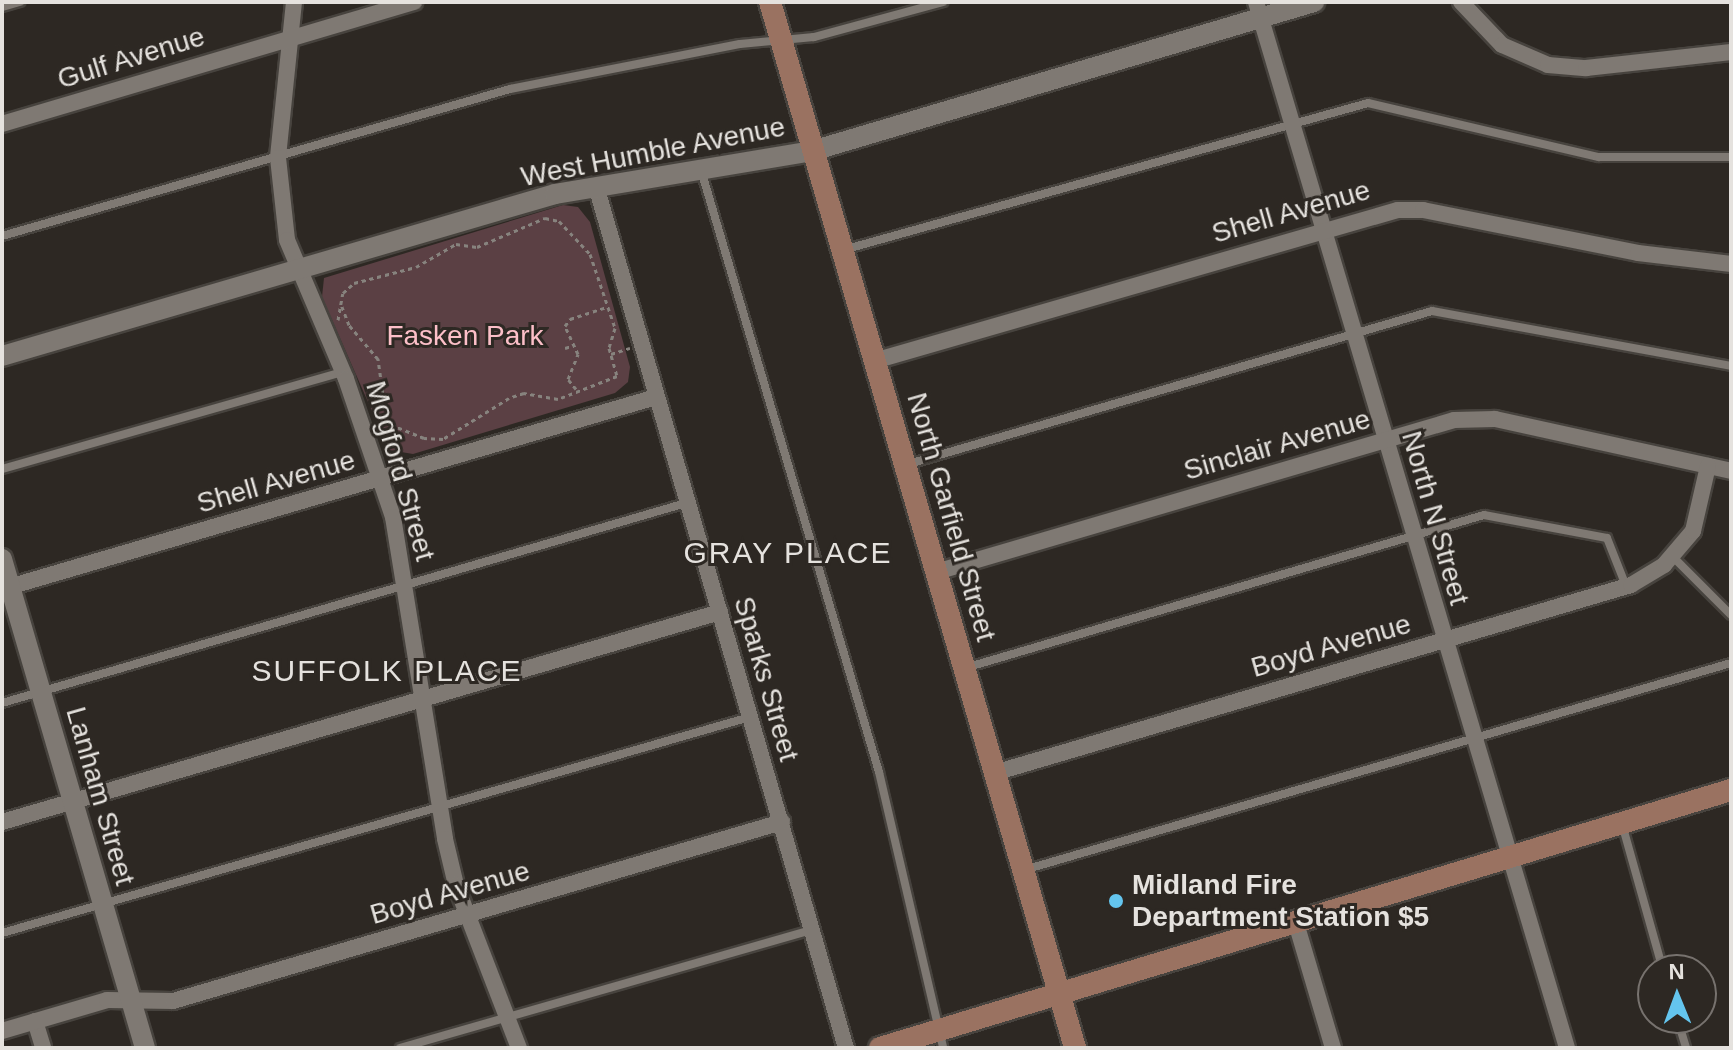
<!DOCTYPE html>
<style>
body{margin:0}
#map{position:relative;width:1733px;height:1050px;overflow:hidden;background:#2d2823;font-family:Arial,sans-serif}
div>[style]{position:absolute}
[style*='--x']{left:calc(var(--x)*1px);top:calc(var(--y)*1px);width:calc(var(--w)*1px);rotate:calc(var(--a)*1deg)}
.green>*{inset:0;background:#5b4044}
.path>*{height:3px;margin-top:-1.5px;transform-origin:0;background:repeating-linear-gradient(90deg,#87837e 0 4px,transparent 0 8px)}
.roads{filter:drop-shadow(2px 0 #47433e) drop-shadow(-2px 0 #47433e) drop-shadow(0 2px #47433e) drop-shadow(0 -2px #47433e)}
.service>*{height:8px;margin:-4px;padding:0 4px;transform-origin:4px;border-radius:4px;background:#7f7973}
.minor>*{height:16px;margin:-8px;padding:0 8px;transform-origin:8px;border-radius:8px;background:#7f7973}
.tertiary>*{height:20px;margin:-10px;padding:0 10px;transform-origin:10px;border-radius:10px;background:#7f7973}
.secondary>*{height:22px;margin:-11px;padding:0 11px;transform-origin:11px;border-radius:11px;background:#9a7261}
.dots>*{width:22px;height:22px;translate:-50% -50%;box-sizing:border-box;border:4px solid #2d2823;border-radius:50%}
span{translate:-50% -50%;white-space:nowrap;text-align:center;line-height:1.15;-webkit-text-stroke:6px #2d2823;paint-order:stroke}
.street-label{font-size:28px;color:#e5e2de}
.park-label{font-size:28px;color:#fcbfc8}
.poi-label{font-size:28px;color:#e5e2de;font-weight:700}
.left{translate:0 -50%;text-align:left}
.neighbourhood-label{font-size:30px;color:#e5e2de;letter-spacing:2px}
.frame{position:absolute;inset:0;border:4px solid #e5e2de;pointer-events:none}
.north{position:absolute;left:1637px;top:954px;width:80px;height:80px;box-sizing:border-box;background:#2d2823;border:2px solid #77726e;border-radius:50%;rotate:359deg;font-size:22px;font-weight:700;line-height:32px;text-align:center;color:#e5e2de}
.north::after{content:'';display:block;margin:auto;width:28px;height:36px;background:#64c5ee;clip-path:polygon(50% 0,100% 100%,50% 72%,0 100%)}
</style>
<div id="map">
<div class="green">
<div style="clip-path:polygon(563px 205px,578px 207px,590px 222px,630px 367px,628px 382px,615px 393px,413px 454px,389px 450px,322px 297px,324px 278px)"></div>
</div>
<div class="path">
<div style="--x:338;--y:320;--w:27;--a:-80"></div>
<div style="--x:343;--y:293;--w:15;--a:-42"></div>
<div style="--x:354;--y:283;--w:64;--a:-14.5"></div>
<div style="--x:416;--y:267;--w:46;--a:-29.9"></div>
<div style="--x:456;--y:244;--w:21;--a:8"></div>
<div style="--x:477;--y:247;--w:74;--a:-23.1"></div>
<div style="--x:545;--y:218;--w:14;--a:12"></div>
<div style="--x:559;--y:221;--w:45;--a:46.8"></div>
<div style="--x:590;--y:254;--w:78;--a:71.3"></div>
<div style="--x:615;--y:328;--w:21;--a:107"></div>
<div style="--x:609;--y:348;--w:29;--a:74"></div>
<div style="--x:617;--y:376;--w:63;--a:158.7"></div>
<div style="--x:558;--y:399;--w:35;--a:-170"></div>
<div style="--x:524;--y:393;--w:16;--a:162"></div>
<div style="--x:509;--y:398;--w:78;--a:148.2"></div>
<div style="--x:443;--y:439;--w:19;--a:-177"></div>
<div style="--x:424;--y:438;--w:31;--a:-158"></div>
<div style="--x:395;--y:426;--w:13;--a:-132"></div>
<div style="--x:386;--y:416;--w:58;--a:-98"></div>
<div style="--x:378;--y:359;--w:45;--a:-130.5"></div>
<div style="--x:349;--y:325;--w:22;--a:-111"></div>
<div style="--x:565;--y:348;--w:10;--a:-17"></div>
<div style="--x:611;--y:354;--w:20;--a:-18"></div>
<div style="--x:576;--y:389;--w:13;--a:-129"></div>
<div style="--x:568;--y:379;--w:27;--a:-68"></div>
<div style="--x:578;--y:354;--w:31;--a:-115"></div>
<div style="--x:565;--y:326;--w:9;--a:-54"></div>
<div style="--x:570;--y:319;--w:39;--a:-18"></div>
</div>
<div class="roads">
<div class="service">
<div style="--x:2;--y:7;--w:19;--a:-16"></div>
<div style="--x:701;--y:170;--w:628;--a:73.53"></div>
<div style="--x:879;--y:772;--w:283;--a:76.9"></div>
<div style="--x:2;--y:236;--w:529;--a:-16.14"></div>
<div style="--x:510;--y:89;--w:234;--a:-11.1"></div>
<div style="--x:740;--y:44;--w:74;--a:-5.4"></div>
<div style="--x:814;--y:37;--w:134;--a:-15.2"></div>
<div style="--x:843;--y:250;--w:545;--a:-15.64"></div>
<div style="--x:1368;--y:103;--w:237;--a:13.2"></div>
<div style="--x:1599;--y:157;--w:132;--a:0"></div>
<div style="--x:905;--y:465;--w:549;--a:-16.29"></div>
<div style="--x:1432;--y:311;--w:304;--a:10.4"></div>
<div style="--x:2;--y:469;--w:355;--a:-15.9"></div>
<div style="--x:1672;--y:556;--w:83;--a:45"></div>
<div style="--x:965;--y:668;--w:541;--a:-16.43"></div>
<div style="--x:1484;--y:515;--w:125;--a:10.6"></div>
<div style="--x:1607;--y:538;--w:52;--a:68.4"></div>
<div style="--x:2;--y:703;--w:713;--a:-16.3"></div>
<div style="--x:1622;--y:824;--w:152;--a:74.3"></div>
<div style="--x:1024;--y:870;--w:737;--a:-16.32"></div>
<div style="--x:2;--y:933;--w:779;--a:-16.11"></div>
<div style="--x:1677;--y:1018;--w:31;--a:73"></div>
<div style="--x:400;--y:1048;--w:428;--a:-16"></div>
</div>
<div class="minor">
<div style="--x:294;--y:2;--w:157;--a:95.9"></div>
<div style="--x:278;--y:158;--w:82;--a:83.7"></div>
<div style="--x:287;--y:240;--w:151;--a:67"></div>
<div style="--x:346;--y:379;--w:146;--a:71.2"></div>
<div style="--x:393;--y:517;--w:326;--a:80.8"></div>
<div style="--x:445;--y:839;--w:47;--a:76.6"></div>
<div style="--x:456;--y:885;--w:175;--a:68.9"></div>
<div style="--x:1256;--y:2;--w:1091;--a:73.44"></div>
<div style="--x:1461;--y:2;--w:59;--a:46.4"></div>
<div style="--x:1502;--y:45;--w:50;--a:23.5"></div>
<div style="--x:1548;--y:65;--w:38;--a:5"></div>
<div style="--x:1586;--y:68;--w:146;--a:-6.3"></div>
<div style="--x:2;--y:124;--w:430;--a:-16.5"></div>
<div style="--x:596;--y:186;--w:898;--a:73.83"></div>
<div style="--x:874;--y:361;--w:545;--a:-16.08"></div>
<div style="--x:1398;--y:210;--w:25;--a:0"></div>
<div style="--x:1423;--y:210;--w:219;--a:11.3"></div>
<div style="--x:1638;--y:253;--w:94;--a:6.7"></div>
<div style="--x:936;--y:572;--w:540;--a:-16.35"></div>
<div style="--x:1454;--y:420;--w:41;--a:-1.4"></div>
<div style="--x:1495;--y:419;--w:242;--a:12.4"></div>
<div style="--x:2;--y:589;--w:682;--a:-16.36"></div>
<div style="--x:994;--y:773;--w:664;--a:-16.44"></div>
<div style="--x:1631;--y:585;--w:39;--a:-31"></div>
<div style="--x:1664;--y:565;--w:45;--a:-49.5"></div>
<div style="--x:1693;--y:531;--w:67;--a:-77"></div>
<div style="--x:2;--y:822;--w:748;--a:-16.3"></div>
<div style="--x:1296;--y:923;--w:130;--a:73.5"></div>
<div style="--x:35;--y:1021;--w:28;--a:73"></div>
<div style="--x:2;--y:1031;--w:109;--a:-16.4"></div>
<div style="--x:107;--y:1000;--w:66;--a:0.9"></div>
<div style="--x:173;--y:1001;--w:635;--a:-16.38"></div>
</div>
<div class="tertiary">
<div style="--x:2;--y:356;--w:576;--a:-16.33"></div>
<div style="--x:555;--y:194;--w:261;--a:-9.5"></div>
<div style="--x:812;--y:151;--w:524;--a:-16.53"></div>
<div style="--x:2;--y:559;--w:509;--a:73.7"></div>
</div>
<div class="secondary">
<div style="--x:770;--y:2;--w:1090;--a:73.74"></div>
<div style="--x:880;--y:1048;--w:889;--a:-16.87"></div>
</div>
</div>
<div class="dots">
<div style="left:1116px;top:901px;background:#64c5ee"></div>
</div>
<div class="street-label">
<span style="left:131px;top:58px;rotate:-17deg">Gulf Avenue</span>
<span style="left:653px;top:152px;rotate:-11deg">West Humble Avenue</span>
<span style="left:1291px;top:212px;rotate:-16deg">Shell Avenue</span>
<span style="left:1277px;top:445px;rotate:-16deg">Sinclair Avenue</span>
<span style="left:400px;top:471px;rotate:74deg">Mogford Street</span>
<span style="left:276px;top:482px;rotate:-16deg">Shell Avenue</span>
<span style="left:951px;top:517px;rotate:74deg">North Garfield Street</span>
<span style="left:1435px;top:518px;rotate:74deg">North N Street</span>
<span style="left:1331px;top:646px;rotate:-16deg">Boyd Avenue</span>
<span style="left:766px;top:679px;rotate:74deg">Sparks Street</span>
<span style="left:100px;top:796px;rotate:74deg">Lanham Street</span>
<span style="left:450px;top:893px;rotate:-16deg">Boyd Avenue</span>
</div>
<div class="park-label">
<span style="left:465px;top:336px">Fasken Park</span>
</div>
<div class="poi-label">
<span class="left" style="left:1132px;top:901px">Midland Fire<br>Department Station $5</span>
</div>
<div class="neighbourhood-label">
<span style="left:788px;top:553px">GRAY PLACE</span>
<span style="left:387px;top:671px">SUFFOLK PLACE</span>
</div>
<div class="frame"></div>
<div class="north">N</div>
</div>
